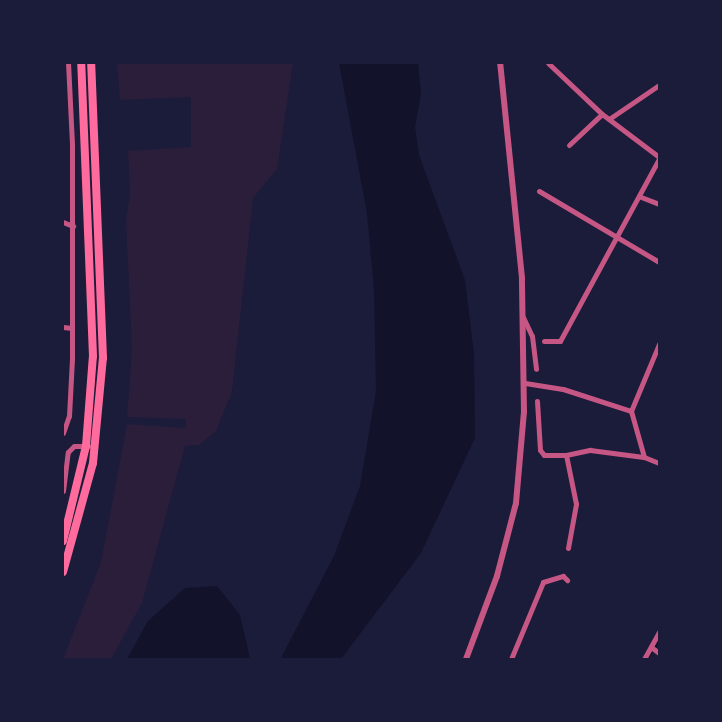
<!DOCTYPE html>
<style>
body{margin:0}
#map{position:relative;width:722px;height:722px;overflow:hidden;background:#1b1b3a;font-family:"PT Sans",sans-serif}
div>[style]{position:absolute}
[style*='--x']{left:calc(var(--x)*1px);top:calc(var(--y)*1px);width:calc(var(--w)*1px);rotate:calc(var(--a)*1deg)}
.green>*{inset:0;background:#2a1e3b}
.water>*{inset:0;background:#12122b}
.stream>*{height:2px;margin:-1px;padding:0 1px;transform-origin:1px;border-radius:1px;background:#12122b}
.minor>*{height:5px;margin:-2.5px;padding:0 2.5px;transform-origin:2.5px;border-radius:2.5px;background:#c65784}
.tertiary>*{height:6px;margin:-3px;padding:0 3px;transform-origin:3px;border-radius:3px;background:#c65784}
.primary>*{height:8px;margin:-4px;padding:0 4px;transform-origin:4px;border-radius:4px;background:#ff6b9d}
span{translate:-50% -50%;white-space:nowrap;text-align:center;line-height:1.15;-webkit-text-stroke:6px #1b1b3a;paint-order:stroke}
.frame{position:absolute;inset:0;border:64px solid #1b1b3a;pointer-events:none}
</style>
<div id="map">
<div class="green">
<div style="clip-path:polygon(117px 63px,293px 63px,277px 169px,253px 198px,232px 392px,216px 431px,199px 445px,185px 446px,142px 603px,111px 659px,63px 659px,101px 562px,127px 424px,186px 428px,186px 419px,127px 417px,132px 350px,126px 221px,130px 194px,128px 151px,191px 147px,191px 97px,120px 100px)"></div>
</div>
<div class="water">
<div style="clip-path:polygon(339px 63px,418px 63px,421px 94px,415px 127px,419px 155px,465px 280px,474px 354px,475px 438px,421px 553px,341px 659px,274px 659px,281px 658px,334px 556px,360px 486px,376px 391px,374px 290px,367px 213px)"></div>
<div style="clip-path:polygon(217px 586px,240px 615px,250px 659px,127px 659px,148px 621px,185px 588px)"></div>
</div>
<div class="stream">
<div style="--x:656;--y:647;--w:6;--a:-59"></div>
<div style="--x:647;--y:659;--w:10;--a:-53"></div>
</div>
<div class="minor">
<div style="--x:548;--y:63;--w:74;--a:43.4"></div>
<div style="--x:602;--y:114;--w:71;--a:37"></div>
<div style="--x:609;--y:119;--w:60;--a:-34.2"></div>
<div style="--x:569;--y:145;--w:45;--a:-43.2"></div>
<div style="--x:539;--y:191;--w:139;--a:30.6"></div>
<div style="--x:641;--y:197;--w:19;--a:21"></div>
<div style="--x:63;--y:222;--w:11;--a:22"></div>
<div style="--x:523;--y:317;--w:21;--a:65"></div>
<div style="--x:532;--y:336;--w:33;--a:83"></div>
<div style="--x:63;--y:327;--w:9;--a:6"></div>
<div style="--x:544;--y:341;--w:16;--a:0"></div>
<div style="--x:560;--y:341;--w:207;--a:-61.5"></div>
<div style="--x:525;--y:383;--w:38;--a:9"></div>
<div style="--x:563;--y:389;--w:71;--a:17.9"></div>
<div style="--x:631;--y:411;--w:48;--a:74.2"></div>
<div style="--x:644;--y:457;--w:16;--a:22"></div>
<div style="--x:537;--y:401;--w:49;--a:86.5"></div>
<div style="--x:540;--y:450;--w:6;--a:51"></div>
<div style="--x:544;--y:455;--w:22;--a:0"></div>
<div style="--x:631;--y:411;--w:73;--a:-67.3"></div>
<div style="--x:63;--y:433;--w:18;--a:-71"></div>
<div style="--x:69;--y:416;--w:57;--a:-87"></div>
<div style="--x:72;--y:359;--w:215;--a:-90"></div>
<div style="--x:72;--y:144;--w:81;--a:-92.8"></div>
<div style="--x:63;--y:491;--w:39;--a:-83"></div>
<div style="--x:68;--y:452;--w:8;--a:-45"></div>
<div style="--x:74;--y:446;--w:14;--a:0"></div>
<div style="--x:568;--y:548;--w:45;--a:-79.7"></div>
<div style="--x:576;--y:504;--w:50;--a:-101.5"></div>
<div style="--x:566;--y:455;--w:25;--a:-12"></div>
<div style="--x:590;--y:450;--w:54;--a:7.4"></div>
<div style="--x:651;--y:647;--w:10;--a:37"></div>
<div style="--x:511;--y:659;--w:83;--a:-67.4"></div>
<div style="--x:543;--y:582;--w:21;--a:-17"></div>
<div style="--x:563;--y:576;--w:6;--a:45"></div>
<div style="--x:644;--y:659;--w:31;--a:-61"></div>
</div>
<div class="tertiary">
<div style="--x:466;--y:659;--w:89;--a:-69.5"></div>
<div style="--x:497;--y:576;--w:75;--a:-75.4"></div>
<div style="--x:516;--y:503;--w:91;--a:-85"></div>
<div style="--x:524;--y:412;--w:134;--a:-90.9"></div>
<div style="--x:522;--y:278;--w:216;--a:-95.8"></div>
</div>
<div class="primary">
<div style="--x:63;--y:541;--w:98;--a:-76.4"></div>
<div style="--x:86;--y:446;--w:90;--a:-85.6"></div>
<div style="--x:93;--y:356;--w:293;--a:-92.3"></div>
<div style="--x:63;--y:572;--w:113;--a:-74.6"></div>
<div style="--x:93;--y:463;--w:105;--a:-84.6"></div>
<div style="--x:103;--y:358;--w:295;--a:-92.3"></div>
</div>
<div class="frame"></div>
</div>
